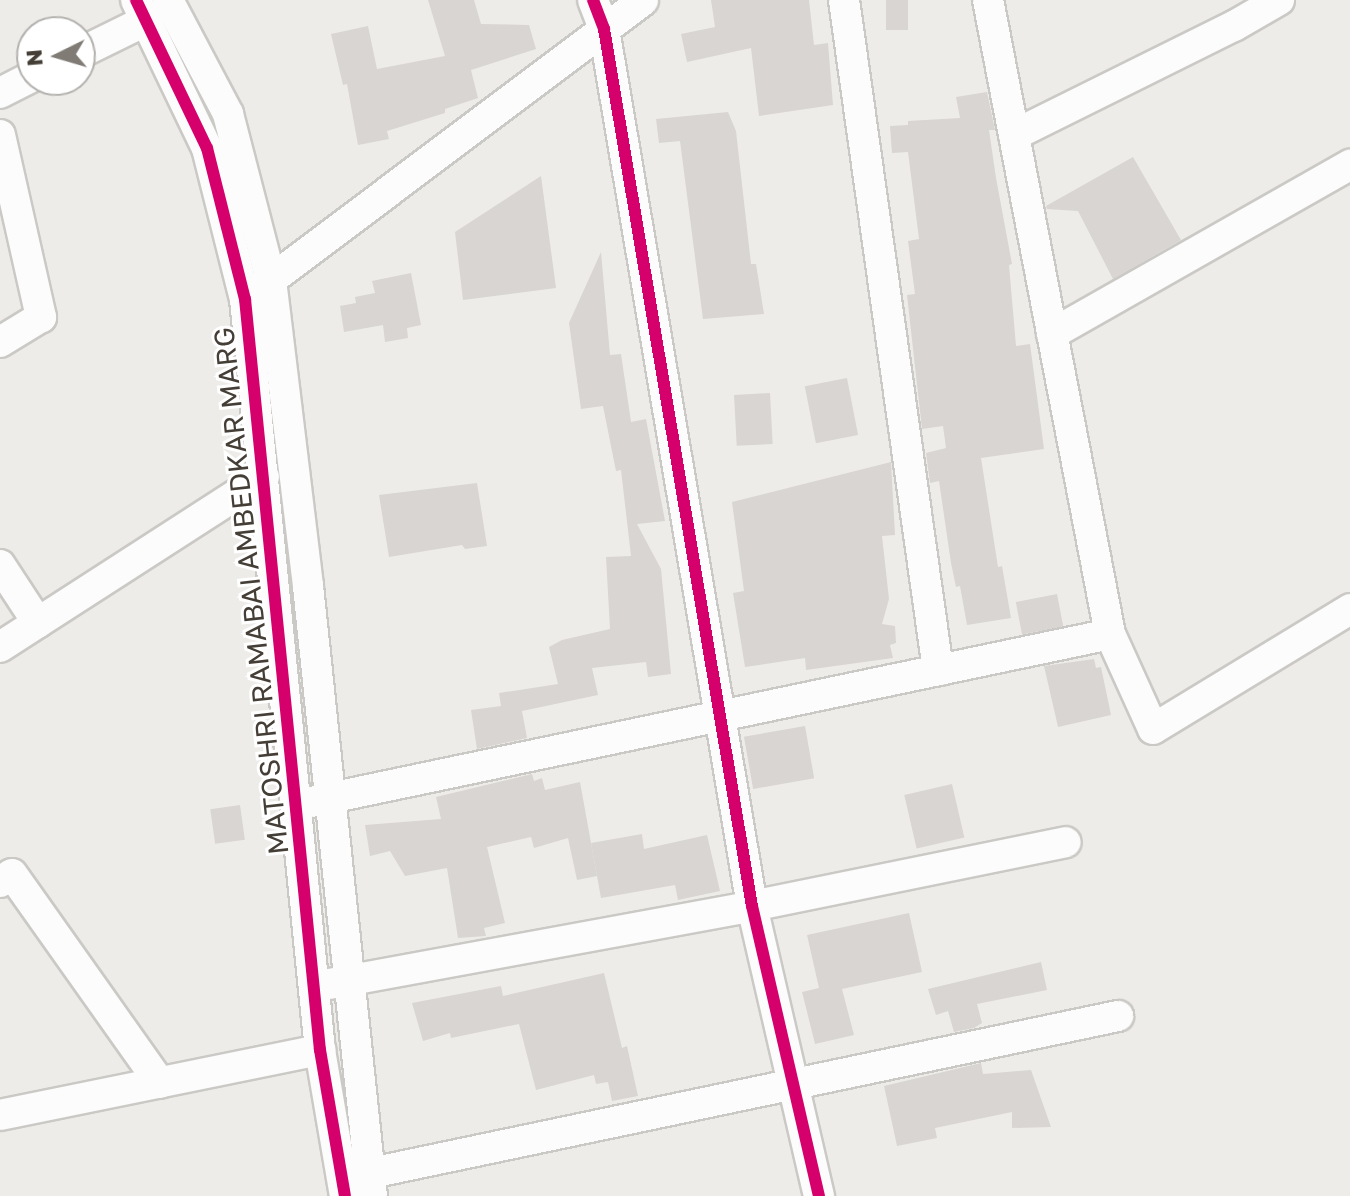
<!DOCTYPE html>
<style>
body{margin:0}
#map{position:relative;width:1350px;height:1196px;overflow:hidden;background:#eeece9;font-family:"Golos Text",sans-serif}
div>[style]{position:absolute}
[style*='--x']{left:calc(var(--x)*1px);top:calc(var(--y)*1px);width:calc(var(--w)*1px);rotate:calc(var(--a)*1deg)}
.building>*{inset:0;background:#d8d5d2;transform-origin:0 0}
.roads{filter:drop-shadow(2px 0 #cbc9c5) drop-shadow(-2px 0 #cbc9c5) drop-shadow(0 2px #cbc9c5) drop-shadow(0 -2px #cbc9c5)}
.minor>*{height:30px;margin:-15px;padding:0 15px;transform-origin:15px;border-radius:15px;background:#fcfcfc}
.cycleway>*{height:12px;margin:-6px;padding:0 6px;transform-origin:6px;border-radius:6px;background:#d6006c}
span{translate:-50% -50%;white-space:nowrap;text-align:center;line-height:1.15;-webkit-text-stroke:6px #fff;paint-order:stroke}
.street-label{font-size:28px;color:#443e36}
.north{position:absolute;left:16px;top:16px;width:80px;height:80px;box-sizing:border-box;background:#fff;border:2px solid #b4b2af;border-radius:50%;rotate:265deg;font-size:22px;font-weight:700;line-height:32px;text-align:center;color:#443e36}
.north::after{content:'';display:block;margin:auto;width:28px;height:36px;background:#807b75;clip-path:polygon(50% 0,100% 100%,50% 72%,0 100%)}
</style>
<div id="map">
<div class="building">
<div style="clip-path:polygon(428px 0,474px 0,481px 24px,529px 25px,536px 49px,471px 70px,478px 98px,445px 109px,445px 113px,387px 131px,389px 139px,358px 145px,347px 84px,343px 85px,331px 34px,368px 26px,377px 69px,445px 56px)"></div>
<div style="clip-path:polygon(711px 0,809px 0,814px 45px,828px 43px,833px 105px,759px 116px,751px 48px,687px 62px,681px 34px,715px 27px)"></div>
<div style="left:886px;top:0;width:22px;height:30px"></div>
<div style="clip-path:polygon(987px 92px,995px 130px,989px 130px,996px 178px,1012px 264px,1009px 265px,1016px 346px,1030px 344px,1044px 449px,981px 458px,998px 567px,1002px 566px,1011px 618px,967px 625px,960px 586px,956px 587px,951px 563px,939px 481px,930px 483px,926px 453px,946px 448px,943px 426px,922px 429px,907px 295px,915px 294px,908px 241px,919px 239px,908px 152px,892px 153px,890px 126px,908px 125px,908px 121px,960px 118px,956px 97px)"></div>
<div style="clip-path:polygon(728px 112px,736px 131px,751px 264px,756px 264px,764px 314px,703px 319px,680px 141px,659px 143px,656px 119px)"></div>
<div style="clip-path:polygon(1133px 157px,1181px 240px,1113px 279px,1078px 211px,1047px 209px,1046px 206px)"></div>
<div style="clip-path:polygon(541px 176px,556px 288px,463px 300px,455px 232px)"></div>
<div style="clip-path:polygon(601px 252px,610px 355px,621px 354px,631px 422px,646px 419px,665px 521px,637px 524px,661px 569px,671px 674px,648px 677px,646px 662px,592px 668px,598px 695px,522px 711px,527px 738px,477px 749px,471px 710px,501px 706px,499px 693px,558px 684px,549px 647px,562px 640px,610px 629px,606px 557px,631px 556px,621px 470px,616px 471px,603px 406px,581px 409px,569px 323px)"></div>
<div style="clip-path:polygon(411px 273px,421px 325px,407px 328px,408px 338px,385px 342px,383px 325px,344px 332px,340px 306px,356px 303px,355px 297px,375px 293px,372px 281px)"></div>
<div style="left:847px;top:378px;width:58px;height:43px;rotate:79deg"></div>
<div style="left:770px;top:393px;width:51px;height:36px;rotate:87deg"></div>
<div style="clip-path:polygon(891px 462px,895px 535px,882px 536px,889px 599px,882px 624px,895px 626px,896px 643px,890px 645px,893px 658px,806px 670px,805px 658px,745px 667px,733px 593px,744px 591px,732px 502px)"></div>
<div style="clip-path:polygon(477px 483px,487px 546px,465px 549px,462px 545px,389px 557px,379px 495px)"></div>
<div style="left:1057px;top:594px;width:33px;height:42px;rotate:79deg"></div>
<div style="clip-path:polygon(1094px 659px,1096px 668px,1101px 667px,1111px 715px,1058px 727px,1044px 666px)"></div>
<div style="left:805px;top:726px;width:53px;height:62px;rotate:80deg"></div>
<div style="clip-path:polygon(532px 774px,534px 781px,542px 778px,545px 790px,580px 782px,597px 876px,577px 880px,568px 838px,534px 848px,531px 837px,487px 847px,505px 923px,484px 928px,486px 936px,458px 938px,447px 868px,405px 876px,390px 851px,370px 856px,365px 825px,441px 819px,436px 797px)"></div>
<div style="left:952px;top:784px;width:55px;height:49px;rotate:77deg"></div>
<div style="left:240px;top:805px;width:35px;height:30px;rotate:82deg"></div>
<div style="clip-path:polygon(642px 834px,644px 849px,707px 835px,720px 891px,678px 900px,675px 885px,601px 898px,591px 843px)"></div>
<div style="clip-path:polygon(909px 913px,922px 972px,842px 989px,854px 1035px,815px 1044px,802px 992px,819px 988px,807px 935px)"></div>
<div style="clip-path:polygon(1041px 962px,1047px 990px,977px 1004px,982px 1023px,974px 1028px,954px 1032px,948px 1011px,936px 1015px,928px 989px)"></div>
<div style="clip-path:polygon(604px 973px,622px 1048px,627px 1046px,638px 1096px,612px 1101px,608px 1082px,596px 1084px,594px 1075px,536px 1090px,519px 1024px,451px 1038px,450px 1033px,423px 1041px,412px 1003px,501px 986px,503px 996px)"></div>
<div style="clip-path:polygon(981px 1063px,983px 1074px,1031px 1070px,1051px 1127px,1012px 1128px,1012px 1112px,935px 1128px,937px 1138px,897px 1146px,884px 1086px)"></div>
</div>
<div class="roads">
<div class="minor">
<div style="--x:136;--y:0;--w:164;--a:64.4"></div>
<div style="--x:207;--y:148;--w:156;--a:75.9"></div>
<div style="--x:245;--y:299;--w:755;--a:84.3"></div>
<div style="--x:320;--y:1050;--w:148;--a:80.3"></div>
<div style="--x:168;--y:0;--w:129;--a:62.2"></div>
<div style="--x:228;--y:114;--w:171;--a:75.5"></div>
<div style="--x:271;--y:280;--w:308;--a:83.1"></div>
<div style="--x:308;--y:586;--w:613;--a:84.01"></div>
<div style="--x:593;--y:0;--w:31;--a:69"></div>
<div style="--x:604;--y:29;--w:889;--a:80.42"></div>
<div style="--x:752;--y:906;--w:298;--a:77"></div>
<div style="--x:844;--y:0;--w:677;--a:82.01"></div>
<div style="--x:988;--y:0;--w:646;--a:79.11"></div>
<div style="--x:1110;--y:634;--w:104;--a:65.6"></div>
<div style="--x:1153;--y:729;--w:231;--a:-31.3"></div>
<div style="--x:80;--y:53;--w:72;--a:-26.2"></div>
<div style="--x:0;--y:93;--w:36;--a:-27"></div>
<div style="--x:0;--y:135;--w:187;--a:77.3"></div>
<div style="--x:41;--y:317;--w:48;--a:148.6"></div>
<div style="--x:1014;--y:135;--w:246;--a:-26.4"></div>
<div style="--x:1234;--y:26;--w:52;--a:-30"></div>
<div style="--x:256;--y:291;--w:484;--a:-36.9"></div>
<div style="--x:1052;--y:334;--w:343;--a:-29.6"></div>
<div style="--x:0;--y:565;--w:69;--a:56.8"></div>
<div style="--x:0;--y:647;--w:314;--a:-32.8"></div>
<div style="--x:311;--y:802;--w:816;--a:-11.87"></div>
<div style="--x:0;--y:882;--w:14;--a:-34"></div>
<div style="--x:12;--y:874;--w:256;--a:54.7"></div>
<div style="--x:329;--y:984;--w:430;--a:-10.4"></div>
<div style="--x:752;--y:906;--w:320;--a:-11.5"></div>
<div style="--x:0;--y:1115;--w:327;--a:-11.5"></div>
<div style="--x:352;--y:1177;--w:783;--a:-11.87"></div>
</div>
</div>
<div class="cycleway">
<div style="--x:136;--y:0;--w:164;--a:64.4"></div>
<div style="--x:207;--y:148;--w:156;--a:75.9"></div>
<div style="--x:245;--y:299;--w:755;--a:84.3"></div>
<div style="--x:320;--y:1050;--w:148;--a:80.3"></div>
<div style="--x:593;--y:0;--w:31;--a:69"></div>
<div style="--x:604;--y:29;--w:889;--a:80.42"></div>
<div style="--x:752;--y:906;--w:298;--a:77"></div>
</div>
<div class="street-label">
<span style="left:251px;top:591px;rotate:-96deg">MATOSHRI RAMABAI AMBEDKAR MARG</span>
</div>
<div class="north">N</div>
</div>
